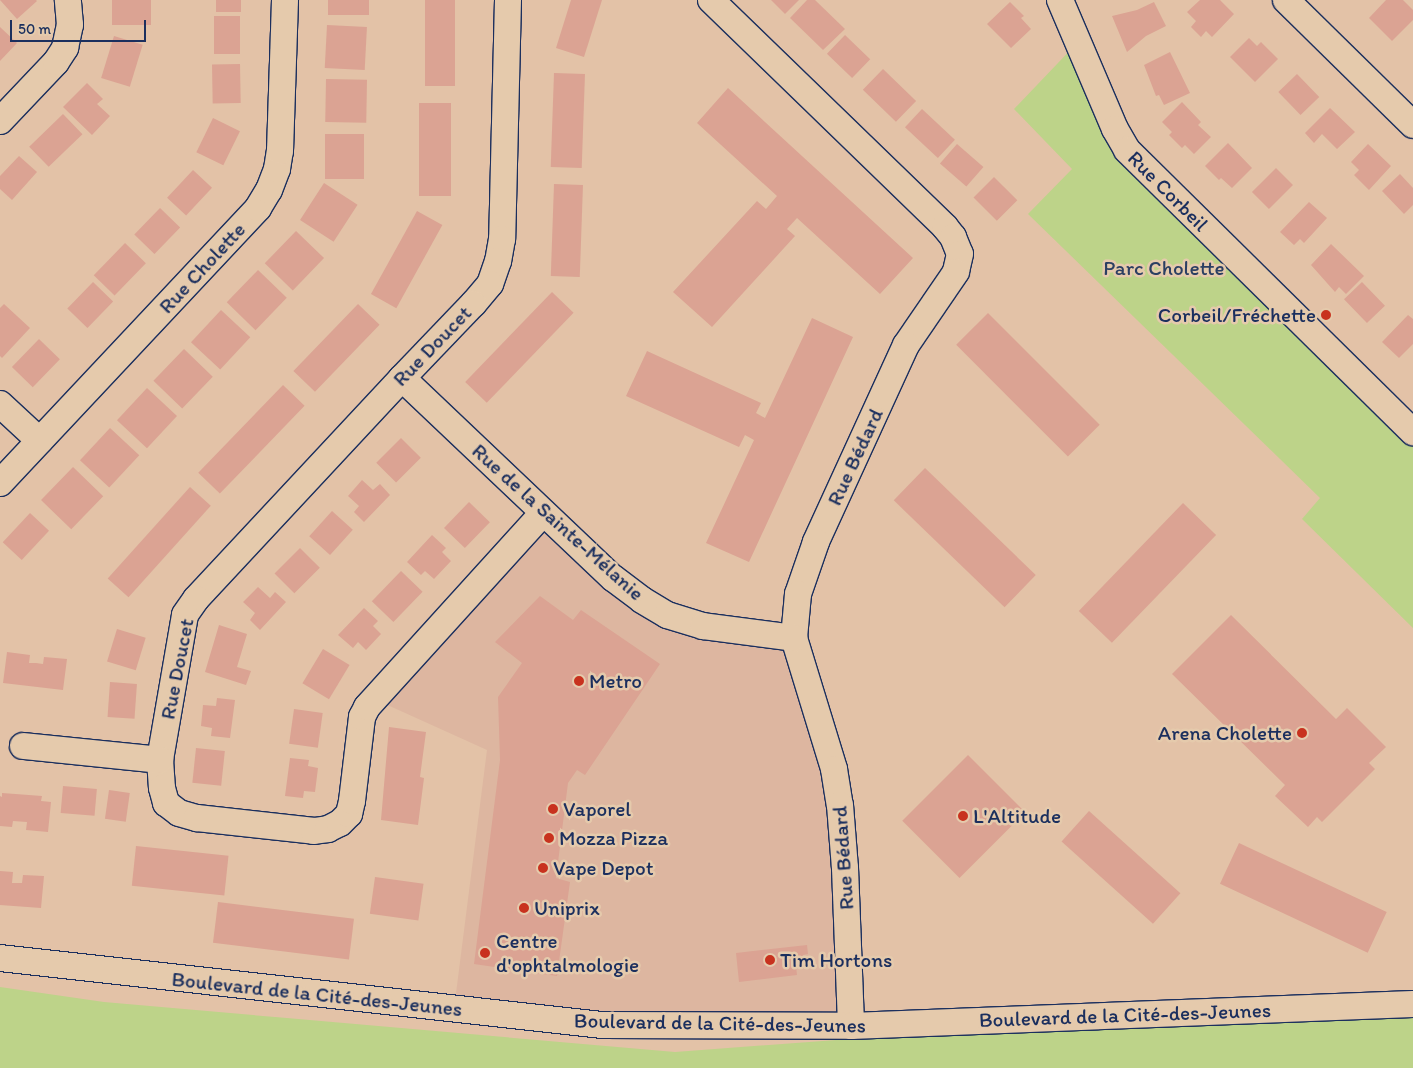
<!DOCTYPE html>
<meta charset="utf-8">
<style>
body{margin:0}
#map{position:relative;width:1413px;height:1068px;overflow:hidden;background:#e3c2a7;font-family:Itim,sans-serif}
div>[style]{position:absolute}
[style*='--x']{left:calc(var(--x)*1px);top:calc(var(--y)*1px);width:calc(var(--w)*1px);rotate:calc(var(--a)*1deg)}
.built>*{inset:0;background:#ddb6a0}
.green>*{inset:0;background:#bdd389}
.building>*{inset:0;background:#dba393;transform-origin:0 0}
.roads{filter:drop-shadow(1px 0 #1b2f5e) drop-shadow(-1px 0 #1b2f5e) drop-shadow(0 1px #1b2f5e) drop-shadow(0 -1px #1b2f5e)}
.minor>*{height:26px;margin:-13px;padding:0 13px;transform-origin:13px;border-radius:13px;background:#e5caac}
.dots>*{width:14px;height:14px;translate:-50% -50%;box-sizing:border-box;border:2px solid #e5caac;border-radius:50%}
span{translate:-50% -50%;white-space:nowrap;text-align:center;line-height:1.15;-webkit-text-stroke:5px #e5caac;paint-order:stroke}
.street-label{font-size:21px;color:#1b2f5e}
.park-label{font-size:21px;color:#2b3f62}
.poi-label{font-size:21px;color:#1b2f5e}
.right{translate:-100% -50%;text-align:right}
.left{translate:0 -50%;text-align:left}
.scale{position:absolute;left:10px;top:20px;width:136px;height:22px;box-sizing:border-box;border:2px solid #1b2f5e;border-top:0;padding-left:6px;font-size:15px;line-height:18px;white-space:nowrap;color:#1b2f5e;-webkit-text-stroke:4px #e5caac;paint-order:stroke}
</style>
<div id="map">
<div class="built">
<div style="clip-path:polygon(543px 513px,642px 600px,794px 638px,834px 769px,851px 1026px,454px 1009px,487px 750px,372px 698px)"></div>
</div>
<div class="green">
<div style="clip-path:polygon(1078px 42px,1115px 129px,1413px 432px,1413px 628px,1302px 519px,1320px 498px,1028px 214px,1072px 169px,1014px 109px)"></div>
<div style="clip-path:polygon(0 987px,104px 1002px,675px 1052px,1413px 997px,1413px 1068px,0 1068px)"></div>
</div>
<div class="building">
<div style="clip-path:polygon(0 0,36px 0,37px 1px,17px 19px)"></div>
<div style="left:112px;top:0;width:39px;height:25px"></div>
<div style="left:216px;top:0;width:25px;height:12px"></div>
<div style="left:328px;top:0;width:41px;height:15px"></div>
<div style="left:425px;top:0;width:30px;height:86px"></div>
<div style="clip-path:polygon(571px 0,602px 0,584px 57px,556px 48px)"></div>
<div style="clip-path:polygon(771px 0,799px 0,785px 14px)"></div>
<div style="clip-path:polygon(807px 0,815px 0,845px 29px,823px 50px,790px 18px)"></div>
<div style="clip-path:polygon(1200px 0,1220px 0,1234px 14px,1212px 37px,1206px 31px,1201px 37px,1191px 27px,1196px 21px,1187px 12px)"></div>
<div style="clip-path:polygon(1386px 0,1403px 0,1413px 10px,1413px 20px,1392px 41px,1369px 18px)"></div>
<div style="clip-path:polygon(1010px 2px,1024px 16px,1021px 18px,1031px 29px,1011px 48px,987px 24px)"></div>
<div style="clip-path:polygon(1154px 2px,1166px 26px,1146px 36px,1127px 52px,1112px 16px,1137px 10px)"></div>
<div style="left:214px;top:16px;width:26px;height:38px"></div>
<div style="left:327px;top:25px;width:40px;height:43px;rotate:3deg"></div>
<div style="clip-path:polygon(0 27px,17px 43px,0 61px)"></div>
<div style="left:845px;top:35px;width:35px;height:26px;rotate:44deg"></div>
<div style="left:114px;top:36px;width:30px;height:44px;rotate:17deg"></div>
<div style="clip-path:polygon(1249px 38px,1257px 46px,1261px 42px,1278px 59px,1255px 82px,1230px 57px)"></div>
<div style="clip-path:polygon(1170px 52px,1190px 93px,1164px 105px,1159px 95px,1156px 96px,1144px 65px)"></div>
<div style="left:240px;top:64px;width:39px;height:28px;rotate:89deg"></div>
<div style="left:883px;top:69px;width:46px;height:29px;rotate:44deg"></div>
<div style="left:554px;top:73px;width:31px;height:94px;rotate:2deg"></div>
<div style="left:1297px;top:74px;width:32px;height:26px;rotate:46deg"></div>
<div style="left:326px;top:79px;width:41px;height:43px;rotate:1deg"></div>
<div style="clip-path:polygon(87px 83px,103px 99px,97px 104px,110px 116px,92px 135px,63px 107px)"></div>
<div style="clip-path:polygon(728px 88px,913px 258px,880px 294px,797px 218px,787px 229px,795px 236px,712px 327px,673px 292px,757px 201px,766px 209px,777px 196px,697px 123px)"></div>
<div style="clip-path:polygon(1182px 102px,1201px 122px,1198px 125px,1211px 137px,1194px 154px,1185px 145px,1182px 148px,1169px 135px,1172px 132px,1162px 122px)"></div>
<div style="left:419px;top:103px;width:32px;height:93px"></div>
<div style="clip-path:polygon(1330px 108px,1355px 132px,1337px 149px,1322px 134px,1314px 143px,1305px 133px)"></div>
<div style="left:922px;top:109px;width:45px;height:25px;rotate:43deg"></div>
<div style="left:63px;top:114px;width:28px;height:47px;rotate:46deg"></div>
<div style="left:213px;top:118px;width:30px;height:38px;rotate:26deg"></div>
<div style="left:325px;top:134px;width:39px;height:45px"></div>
<div style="clip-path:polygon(1228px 143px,1252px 168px,1232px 188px,1221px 178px,1219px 180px,1205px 166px)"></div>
<div style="left:957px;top:144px;width:35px;height:26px;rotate:41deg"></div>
<div style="clip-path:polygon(1368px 144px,1391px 166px,1369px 190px,1354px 175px,1359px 170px,1351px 162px)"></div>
<div style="clip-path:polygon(19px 156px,37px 172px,12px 200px,0 189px,0 176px)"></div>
<div style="left:1276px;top:168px;width:24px;height:34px;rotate:45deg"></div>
<div style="left:193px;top:170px;width:26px;height:38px;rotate:43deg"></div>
<div style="clip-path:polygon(1400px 174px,1413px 188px,1413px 205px,1404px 214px,1382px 191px)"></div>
<div style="left:994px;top:177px;width:33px;height:29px;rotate:45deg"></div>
<div style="left:324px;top:183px;width:40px;height:44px;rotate:33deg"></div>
<div style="left:554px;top:184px;width:29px;height:92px;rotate:2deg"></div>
<div style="clip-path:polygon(1309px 202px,1327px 218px,1304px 243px,1300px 239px,1294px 245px,1280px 232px)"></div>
<div style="left:160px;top:208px;width:28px;height:37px;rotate:44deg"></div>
<div style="left:417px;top:211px;width:29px;height:95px;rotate:29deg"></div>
<div style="left:296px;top:231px;width:39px;height:45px;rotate:44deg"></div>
<div style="left:125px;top:243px;width:29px;height:45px;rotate:44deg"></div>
<div style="clip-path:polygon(1331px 244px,1364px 276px,1346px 294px,1339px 287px,1335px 292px,1311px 265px)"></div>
<div style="left:258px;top:270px;width:40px;height:45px;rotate:44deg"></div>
<div style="left:93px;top:282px;width:28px;height:37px;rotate:44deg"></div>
<div style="left:1362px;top:282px;width:33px;height:25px;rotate:46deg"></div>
<div style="left:552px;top:292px;width:30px;height:125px;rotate:44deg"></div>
<div style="clip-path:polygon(4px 304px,30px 328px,2px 358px,0 356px,0 308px)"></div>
<div style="left:358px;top:304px;width:30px;height:93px;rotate:44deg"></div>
<div style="left:221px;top:310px;width:40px;height:44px;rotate:43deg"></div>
<div style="left:988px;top:313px;width:158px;height:45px;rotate:45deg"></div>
<div style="clip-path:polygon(1408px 315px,1413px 319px,1413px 344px,1399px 358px,1382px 342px)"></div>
<div style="clip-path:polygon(812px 318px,853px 337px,749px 562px,706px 543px,754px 440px,745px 435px,739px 447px,626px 396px,647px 351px,761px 403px,756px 413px,765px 418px)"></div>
<div style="left:39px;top:339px;width:29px;height:39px;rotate:44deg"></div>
<div style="left:184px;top:349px;width:40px;height:44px;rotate:44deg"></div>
<div style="left:283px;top:385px;width:30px;height:122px;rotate:44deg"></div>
<div style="left:147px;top:388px;width:41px;height:44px;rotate:43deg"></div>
<div style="left:110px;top:428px;width:40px;height:44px;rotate:43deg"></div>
<div style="left:401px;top:438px;width:28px;height:35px;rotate:45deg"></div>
<div style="left:73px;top:467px;width:42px;height:46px;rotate:44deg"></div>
<div style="left:925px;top:468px;width:154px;height:45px;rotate:44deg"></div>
<div style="clip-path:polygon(362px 480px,373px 490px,380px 484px,390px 495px,364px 522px,354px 512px,359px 506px,348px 496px)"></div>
<div style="left:190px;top:487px;width:28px;height:123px;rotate:42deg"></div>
<div style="left:469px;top:502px;width:29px;height:36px;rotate:44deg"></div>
<div style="left:1183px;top:503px;width:46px;height:150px;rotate:44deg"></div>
<div style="left:332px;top:511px;width:28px;height:34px;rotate:42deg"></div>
<div style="left:30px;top:513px;width:26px;height:40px;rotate:43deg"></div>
<div style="clip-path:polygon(432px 535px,446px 548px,442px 552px,451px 561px,434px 579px,425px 571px,421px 575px,407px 562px)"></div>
<div style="left:300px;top:548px;width:28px;height:36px;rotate:45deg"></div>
<div style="left:401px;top:571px;width:30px;height:42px;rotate:44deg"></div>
<div style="clip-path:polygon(258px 587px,270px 598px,275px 592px,286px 602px,260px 630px,250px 620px,255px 613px,243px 602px)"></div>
<div style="clip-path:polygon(540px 596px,573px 620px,581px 610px,660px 664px,585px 775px,577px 770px,568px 783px,556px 878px,570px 882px,557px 976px,474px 964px,500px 760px,498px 697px,522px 663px,495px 642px)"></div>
<div style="clip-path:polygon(364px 608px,378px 621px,373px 626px,381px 634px,366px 650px,358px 642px,353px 648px,338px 635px)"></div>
<div style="clip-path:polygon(1231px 615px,1336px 719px,1347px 708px,1386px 747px,1369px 763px,1375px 769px,1322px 822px,1317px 817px,1308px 827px,1275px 796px,1285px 785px,1172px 674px)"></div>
<div style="clip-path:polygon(219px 625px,247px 634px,237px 667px,251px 671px,246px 685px,205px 672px)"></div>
<div style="left:117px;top:629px;width:30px;height:34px;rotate:17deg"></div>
<div style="left:323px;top:649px;width:31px;height:40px;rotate:31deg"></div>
<div style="clip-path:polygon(7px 652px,30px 655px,29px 663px,36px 663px,43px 664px,44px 657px,67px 659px,63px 690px,3px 683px)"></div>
<div style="left:110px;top:682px;width:27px;height:35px;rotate:4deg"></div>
<div style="clip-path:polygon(217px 698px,235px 700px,230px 738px,211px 736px,212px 728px,201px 726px,203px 705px,216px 706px)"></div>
<div style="left:294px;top:709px;width:29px;height:35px;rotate:8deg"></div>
<div style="clip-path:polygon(389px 727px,426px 732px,420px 777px,424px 778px,418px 825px,381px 820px)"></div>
<div style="left:196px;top:748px;width:29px;height:35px;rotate:6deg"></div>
<div style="left:968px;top:755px;width:81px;height:93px;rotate:45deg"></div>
<div style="clip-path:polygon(290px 758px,309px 760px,308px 766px,318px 768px,315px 792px,304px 791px,303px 798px,285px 796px)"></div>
<div style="left:63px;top:786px;width:34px;height:27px;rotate:5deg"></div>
<div style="left:109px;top:790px;width:21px;height:29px;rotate:8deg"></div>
<div style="clip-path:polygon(2px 793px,42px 796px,41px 801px,51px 802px,48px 832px,26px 830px,27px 822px,13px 821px,12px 827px,0 826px,0 796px,2px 797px)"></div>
<div style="left:1089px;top:811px;width:123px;height:41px;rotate:42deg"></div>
<div style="left:1239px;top:843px;width:163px;height:45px;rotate:25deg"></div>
<div style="left:136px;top:846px;width:93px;height:40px;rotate:6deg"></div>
<div style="clip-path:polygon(0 871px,13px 872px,12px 883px,22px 883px,23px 875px,44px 876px,41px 908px,0 905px)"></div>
<div style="left:375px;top:877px;width:49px;height:37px;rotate:8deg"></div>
<div style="left:218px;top:902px;width:137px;height:41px;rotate:7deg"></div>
<div style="clip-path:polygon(807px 945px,808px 954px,803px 955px,804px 965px,796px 966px,797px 975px,739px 982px,736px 953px)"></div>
</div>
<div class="roads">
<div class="minor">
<div style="--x:508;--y:0;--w:239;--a:91.4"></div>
<div style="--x:502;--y:239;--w:22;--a:100"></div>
<div style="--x:498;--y:261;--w:24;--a:109"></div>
<div style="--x:490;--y:284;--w:26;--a:130"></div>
<div style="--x:473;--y:304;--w:103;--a:133.8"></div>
<div style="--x:402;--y:378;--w:302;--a:133"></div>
<div style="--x:196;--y:599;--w:19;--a:125"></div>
<div style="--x:185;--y:615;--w:147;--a:99.8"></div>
<div style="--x:160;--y:760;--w:28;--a:86"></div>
<div style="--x:162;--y:788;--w:16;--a:75"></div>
<div style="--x:166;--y:803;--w:16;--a:38"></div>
<div style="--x:179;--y:813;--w:19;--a:16"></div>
<div style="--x:197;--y:818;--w:118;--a:6.3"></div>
<div style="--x:314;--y:831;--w:14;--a:-8"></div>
<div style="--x:328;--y:829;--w:13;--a:-27"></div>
<div style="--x:340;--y:823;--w:13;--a:-45"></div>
<div style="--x:349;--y:814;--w:13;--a:-77"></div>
<div style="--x:352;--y:801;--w:85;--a:-83.2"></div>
<div style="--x:362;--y:717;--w:11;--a:-63"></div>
<div style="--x:367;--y:707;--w:262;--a:-47.8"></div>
<div style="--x:711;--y:0;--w:326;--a:44.1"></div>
<div style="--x:945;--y:227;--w:13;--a:51"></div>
<div style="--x:953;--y:237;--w:18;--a:68"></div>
<div style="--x:960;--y:254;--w:18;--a:103"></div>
<div style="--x:956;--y:272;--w:88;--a:124.4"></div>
<div style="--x:906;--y:345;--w:217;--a:114.6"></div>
<div style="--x:816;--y:542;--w:55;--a:109.1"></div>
<div style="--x:798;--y:594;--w:44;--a:95.2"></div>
<div style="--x:794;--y:638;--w:137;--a:73"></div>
<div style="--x:834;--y:769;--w:36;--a:81"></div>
<div style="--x:840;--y:805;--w:63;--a:85.5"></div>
<div style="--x:845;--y:868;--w:158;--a:87.8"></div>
<div style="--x:1060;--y:0;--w:140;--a:66.9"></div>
<div style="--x:1115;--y:129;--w:24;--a:60"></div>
<div style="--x:1127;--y:150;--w:402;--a:44.6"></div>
<div style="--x:1286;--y:0;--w:178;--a:44.5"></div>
<div style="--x:0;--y:121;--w:81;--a:-46.5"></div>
<div style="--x:56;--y:62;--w:17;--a:-57"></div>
<div style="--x:65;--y:48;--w:24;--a:-78"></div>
<div style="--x:70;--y:25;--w:25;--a:-95"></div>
<div style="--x:402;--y:378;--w:291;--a:43.5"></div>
<div style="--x:613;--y:578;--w:36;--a:37"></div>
<div style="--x:642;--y:600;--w:29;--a:31"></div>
<div style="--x:667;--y:615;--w:38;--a:17"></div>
<div style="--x:703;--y:626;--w:92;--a:7.5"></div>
<div style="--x:0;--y:404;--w:54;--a:42.8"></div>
<div style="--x:0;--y:483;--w:377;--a:-46.8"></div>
<div style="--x:258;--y:208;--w:21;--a:-59"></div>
<div style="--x:269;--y:190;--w:22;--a:-69"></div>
<div style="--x:277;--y:169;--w:18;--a:-81"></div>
<div style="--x:280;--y:151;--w:151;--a:-88.1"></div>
<div style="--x:23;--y:746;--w:138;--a:5.8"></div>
<div style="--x:0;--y:958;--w:606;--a:6.35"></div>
<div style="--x:602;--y:1025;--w:249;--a:0.2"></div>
<div style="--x:851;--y:1026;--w:562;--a:-2.24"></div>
</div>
</div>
<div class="dots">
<div style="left:1326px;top:315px;background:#c8321e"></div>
<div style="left:579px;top:681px;background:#c8321e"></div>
<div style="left:1302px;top:733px;background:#c8321e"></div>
<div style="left:553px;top:809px;background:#c8321e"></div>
<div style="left:963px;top:816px;background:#c8321e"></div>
<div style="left:549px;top:838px;background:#c8321e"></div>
<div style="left:543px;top:868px;background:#c8321e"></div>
<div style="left:524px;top:908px;background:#c8321e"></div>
<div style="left:485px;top:953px;background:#c8321e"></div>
<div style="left:770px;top:960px;background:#c8321e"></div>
</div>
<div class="street-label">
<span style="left:1168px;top:191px;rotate:45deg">Rue Corbeil</span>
<span style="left:202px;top:268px;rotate:-47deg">Rue Cholette</span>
<span style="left:432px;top:346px;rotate:-46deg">Rue Doucet</span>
<span style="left:855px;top:457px;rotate:-65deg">Rue Bédard</span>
<span style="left:558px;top:522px;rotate:42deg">Rue de la Sainte-Mélanie</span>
<span style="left:177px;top:669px;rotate:-79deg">Rue Doucet</span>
<span style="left:843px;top:858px;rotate:-94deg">Rue Bédard</span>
<span style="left:317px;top:994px;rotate:6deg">Boulevard de la Cité-des-Jeunes</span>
<span style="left:1125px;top:1015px;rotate:-2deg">Boulevard de la Cité-des-Jeunes</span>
<span style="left:720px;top:1023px;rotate:1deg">Boulevard de la Cité-des-Jeunes</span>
</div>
<div class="park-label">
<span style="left:1164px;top:268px">Parc Cholette</span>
</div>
<div class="poi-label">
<span class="right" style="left:1316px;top:315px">Corbeil/Fréchette</span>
<span class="left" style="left:589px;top:681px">Metro</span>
<span class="right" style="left:1292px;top:733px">Arena Cholette</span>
<span class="left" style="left:563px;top:809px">Vaporel</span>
<span class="left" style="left:973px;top:816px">L'Altitude</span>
<span class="left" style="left:559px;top:838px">Mozza Pizza</span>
<span class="left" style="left:553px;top:868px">Vape Depot</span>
<span class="left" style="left:534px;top:908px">Uniprix</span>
<span class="left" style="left:496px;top:953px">Centre<br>d'ophtalmologie</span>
<span class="left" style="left:780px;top:960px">Tim Hortons</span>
</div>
<div class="scale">50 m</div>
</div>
